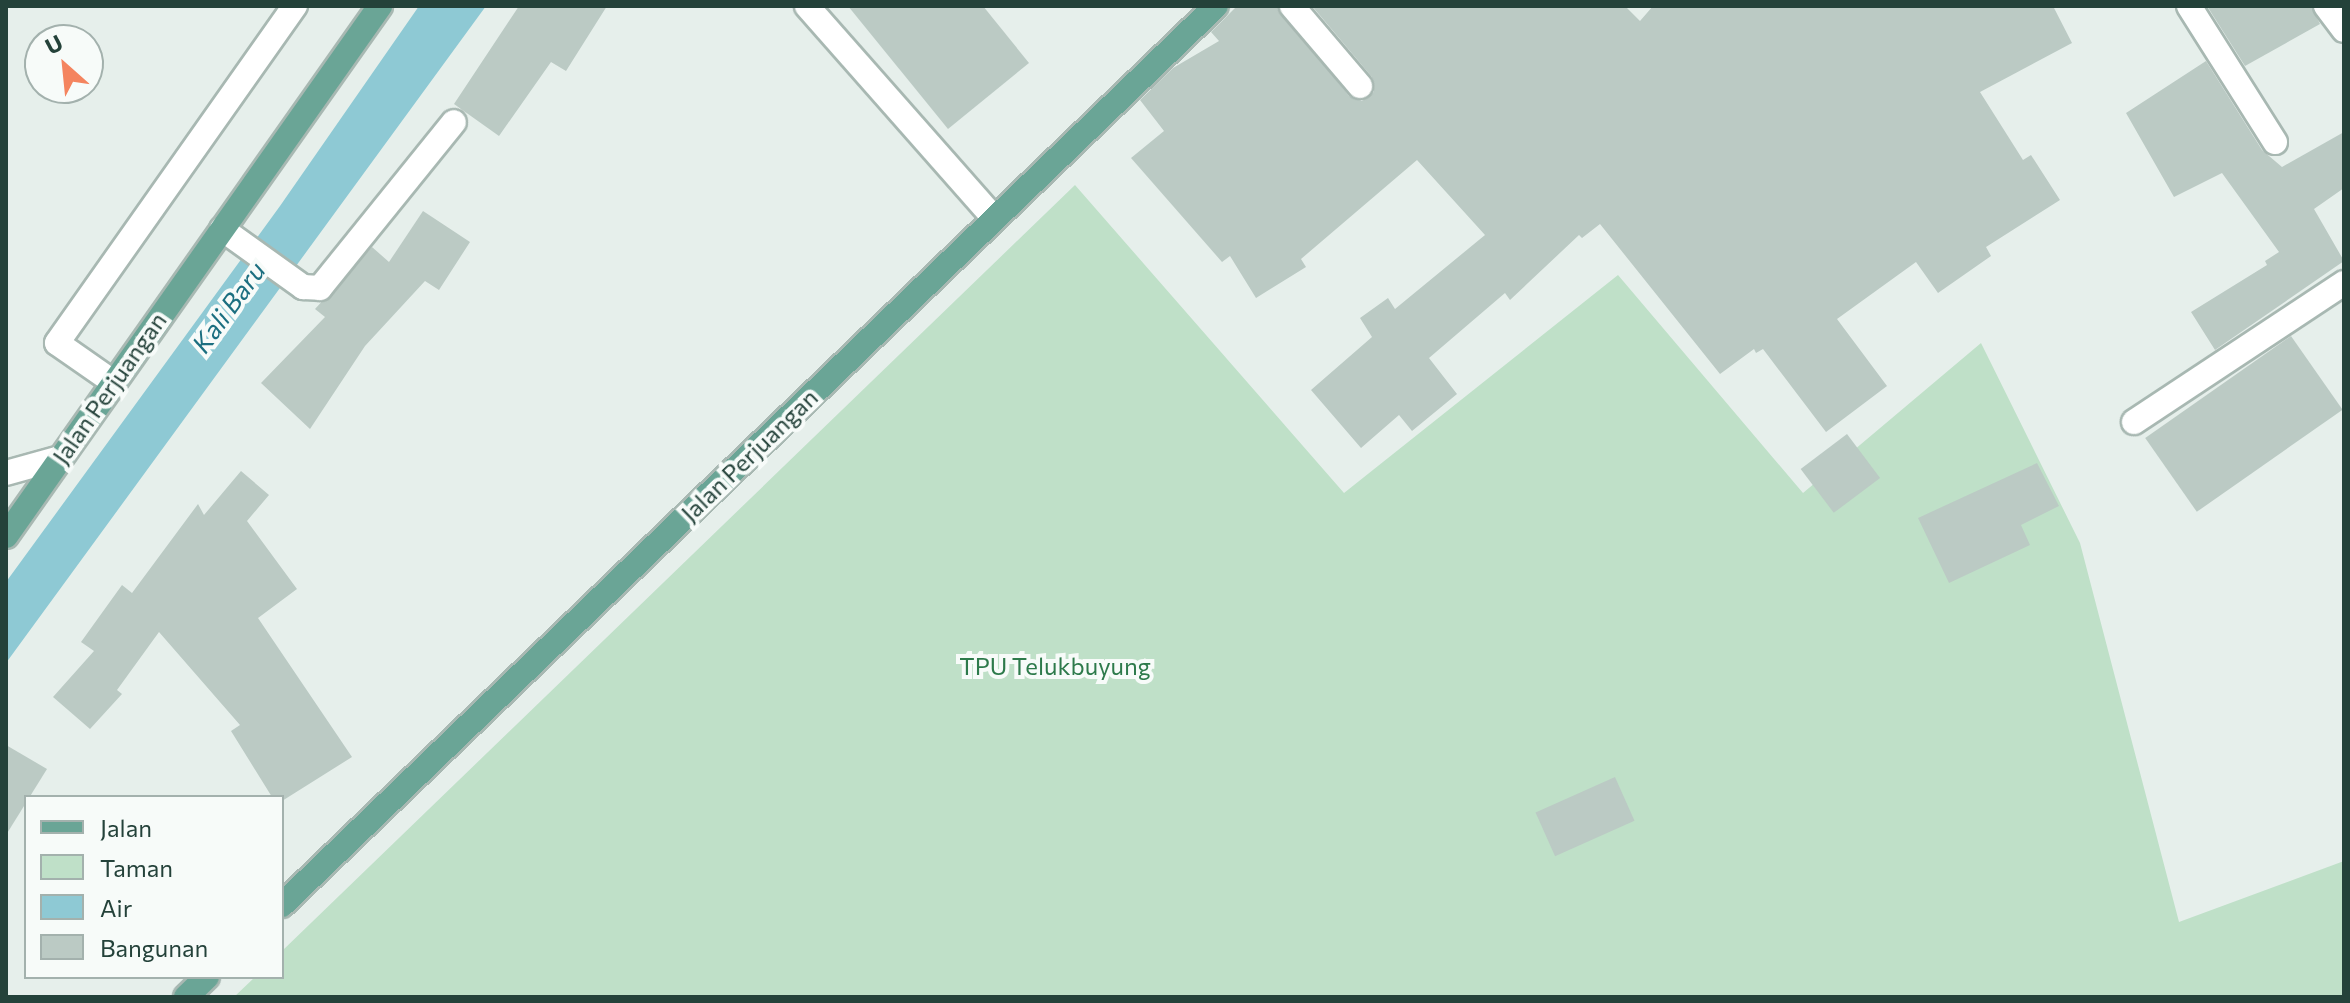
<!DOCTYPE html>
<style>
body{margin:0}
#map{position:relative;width:2350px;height:1003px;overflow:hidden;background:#e6efeb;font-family:Commissioner,sans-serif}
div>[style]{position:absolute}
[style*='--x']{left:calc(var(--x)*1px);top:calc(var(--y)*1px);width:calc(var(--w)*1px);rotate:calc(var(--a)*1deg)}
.green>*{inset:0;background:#bfe0c8}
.water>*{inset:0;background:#8ec9d4}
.building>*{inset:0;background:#bbcac4;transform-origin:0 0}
.roads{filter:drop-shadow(2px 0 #a8b8b2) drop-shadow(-2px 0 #a8b8b2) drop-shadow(0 2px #a8b8b2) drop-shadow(0 -2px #a8b8b2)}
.lane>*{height:24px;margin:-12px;padding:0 12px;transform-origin:12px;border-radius:12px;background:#fff}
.street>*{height:24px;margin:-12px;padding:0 12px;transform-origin:12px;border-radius:12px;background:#fff}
.primary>*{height:24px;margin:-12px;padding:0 12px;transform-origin:12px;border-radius:12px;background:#6aa596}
span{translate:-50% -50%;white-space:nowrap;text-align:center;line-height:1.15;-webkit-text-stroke:8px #f7fbf9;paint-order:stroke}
.street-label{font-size:24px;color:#24423a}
.park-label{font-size:24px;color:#2d7a4b}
.water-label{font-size:26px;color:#1c6f80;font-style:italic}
.frame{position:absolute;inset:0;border:8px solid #24423a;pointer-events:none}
.legend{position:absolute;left:24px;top:795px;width:260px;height:184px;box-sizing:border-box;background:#f7fbf9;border:2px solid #a3b1ad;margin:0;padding:10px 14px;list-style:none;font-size:24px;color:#24423a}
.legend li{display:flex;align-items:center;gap:16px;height:40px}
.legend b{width:40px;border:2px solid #a3b1ad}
.north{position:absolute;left:24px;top:24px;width:80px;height:80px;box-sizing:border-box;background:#f7fbf9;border:2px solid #a3b1ad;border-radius:50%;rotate:333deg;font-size:22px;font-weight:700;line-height:32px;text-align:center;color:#24423a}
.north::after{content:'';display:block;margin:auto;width:28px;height:36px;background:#f4845f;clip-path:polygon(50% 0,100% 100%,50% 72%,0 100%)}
</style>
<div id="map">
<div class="green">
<div style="clip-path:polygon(1075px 185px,1344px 493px,1618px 275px,1803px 493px,1981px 343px,2080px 543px,2179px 922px,2344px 861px,2344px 997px,234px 997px,255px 977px,282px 977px,282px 951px)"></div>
</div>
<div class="water">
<div style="clip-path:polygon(419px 6px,486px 6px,6px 663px,6px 582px,280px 206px)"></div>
</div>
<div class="building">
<div style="clip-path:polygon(519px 6px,607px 6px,566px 71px,551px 62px,499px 136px,454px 104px)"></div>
<div style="clip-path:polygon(848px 6px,983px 6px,1029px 63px,948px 129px)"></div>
<div style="clip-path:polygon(1237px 6px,1277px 6px,1349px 96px,1362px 101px,1374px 92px,1372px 77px,1312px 6px,1625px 6px,1640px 21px,1653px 6px,2053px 6px,2072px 43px,1980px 92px,2023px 160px,2031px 155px,2060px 200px,1986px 247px,1991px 256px,1938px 293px,1916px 262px,1837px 319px,1887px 386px,1826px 432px,1763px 349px,1756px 353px,1754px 349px,1720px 374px,1600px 224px,1582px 238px,1579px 235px,1510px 300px,1505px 293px,1429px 358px,1457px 394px,1412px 431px,1399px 415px,1361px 448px,1311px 390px,1372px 337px,1360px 318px,1388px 298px,1395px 309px,1485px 235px,1417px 160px,1301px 259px,1306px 267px,1256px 298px,1230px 256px,1222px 262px,1131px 158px,1164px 131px,1140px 100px,1173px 68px,1219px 41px,1211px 32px)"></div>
<div style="clip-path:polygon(2207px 6px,2311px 6px,2320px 24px,2245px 66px)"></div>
<div style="clip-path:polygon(2206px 61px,2262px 150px,2282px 167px,2344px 132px,2344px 188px,2314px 209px,2344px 261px,2215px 350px,2191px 312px,2267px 265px,2265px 261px,2279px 252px,2222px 173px,2174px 197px,2126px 113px)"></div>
<div style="clip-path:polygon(423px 211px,470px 242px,439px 290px,425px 281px,365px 346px,310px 429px,261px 383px,325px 317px,315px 309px,372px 247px,389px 262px)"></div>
<div style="left:2291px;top:336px;width:90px;height:178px;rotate:55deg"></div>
<div style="left:1847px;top:434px;width:55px;height:58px;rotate:53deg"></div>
<div style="clip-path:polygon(2037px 463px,2059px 506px,2021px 525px,2030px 545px,1949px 583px,1918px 518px)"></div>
<div style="clip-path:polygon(241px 471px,269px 495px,247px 521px,297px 589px,258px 618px,352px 757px,282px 801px,272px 797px,231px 731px,240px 725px,159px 632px,117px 690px,122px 694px,90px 729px,53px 697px,94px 651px,81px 642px,122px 585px,132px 593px,198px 504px,204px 515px)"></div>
<div style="clip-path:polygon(6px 745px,47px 769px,6px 835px)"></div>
<div style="left:1615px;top:777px;width:48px;height:87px;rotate:66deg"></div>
</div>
<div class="roads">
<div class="lane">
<div style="--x:807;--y:6;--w:283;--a:48.6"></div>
<div style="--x:113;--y:382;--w:68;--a:-145.1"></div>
<div style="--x:57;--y:343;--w:413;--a:-54.8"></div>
</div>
<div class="street">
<div style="--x:1292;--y:6;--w:105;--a:49.6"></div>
<div style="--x:2189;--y:6;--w:161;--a:57.7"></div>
<div style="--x:2326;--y:6;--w:30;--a:53"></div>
<div style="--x:222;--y:229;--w:100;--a:35.6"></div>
<div style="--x:303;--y:287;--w:17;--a:3"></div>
<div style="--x:320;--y:288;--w:213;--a:-51.1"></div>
<div style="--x:2134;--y:422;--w:252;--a:-33.5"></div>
<div style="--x:6;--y:473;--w:56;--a:-15.5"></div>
</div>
<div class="primary">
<div style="--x:6;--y:536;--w:649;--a:-54.79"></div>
<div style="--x:282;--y:905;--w:1296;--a:-43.91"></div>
<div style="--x:186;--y:997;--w:29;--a:-44"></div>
</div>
</div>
<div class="street-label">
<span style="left:109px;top:388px;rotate:-55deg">Jalan Perjuangan</span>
<span style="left:749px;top:455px;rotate:-44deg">Jalan Perjuangan</span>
</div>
<div class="park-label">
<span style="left:1055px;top:666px">TPU Telukbuyung</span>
</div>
<div class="water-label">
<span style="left:228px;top:307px;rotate:-54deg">Kali Baru</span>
</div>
<div class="frame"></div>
<ul class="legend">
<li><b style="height:10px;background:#6aa596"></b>Jalan</li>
<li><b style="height:22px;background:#bfe0c8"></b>Taman</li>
<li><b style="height:22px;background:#8ec9d4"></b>Air</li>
<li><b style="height:22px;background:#bbcac4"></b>Bangunan</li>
</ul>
<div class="north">U</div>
</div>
